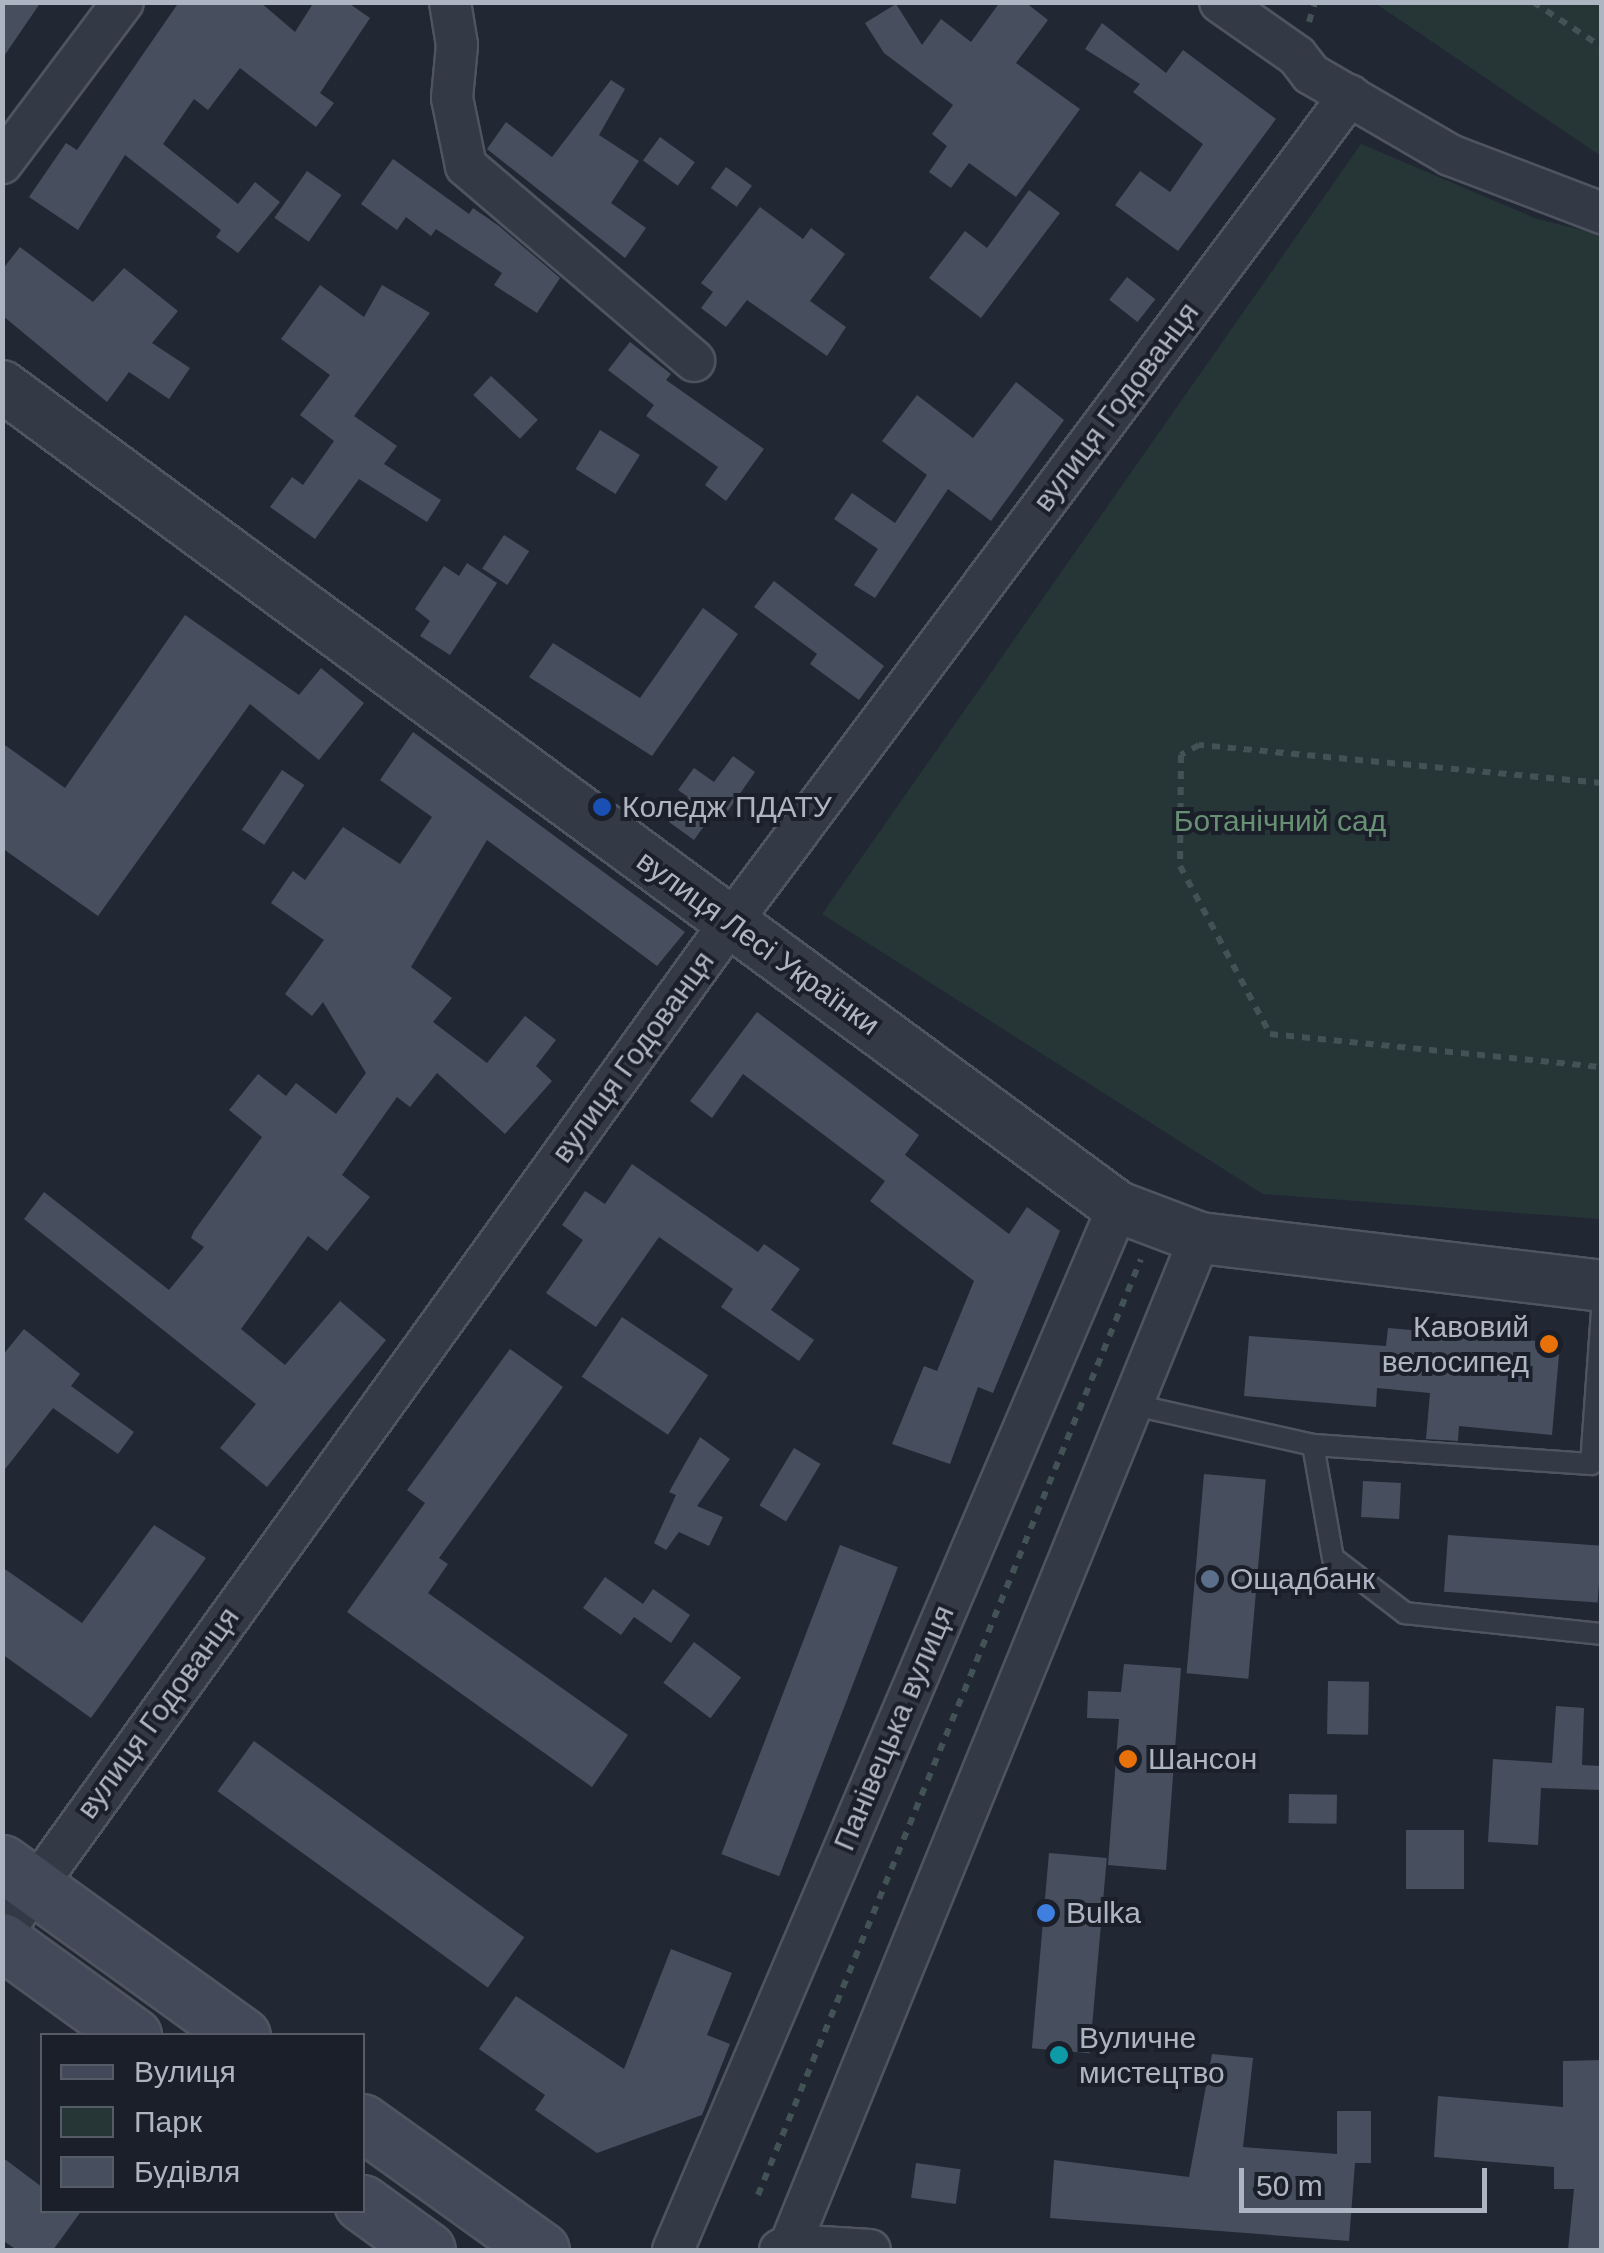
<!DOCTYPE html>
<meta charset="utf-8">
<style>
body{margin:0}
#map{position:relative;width:1604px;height:2253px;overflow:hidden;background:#212834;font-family:Arial,sans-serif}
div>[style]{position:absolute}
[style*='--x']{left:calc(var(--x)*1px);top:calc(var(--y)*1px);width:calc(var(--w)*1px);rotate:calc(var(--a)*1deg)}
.green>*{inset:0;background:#263637}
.building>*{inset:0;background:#474f5e;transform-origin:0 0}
.path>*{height:6px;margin-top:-3px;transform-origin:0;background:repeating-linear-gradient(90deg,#425255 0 8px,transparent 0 16px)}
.roads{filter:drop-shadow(2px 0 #4f5560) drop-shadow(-2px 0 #4f5560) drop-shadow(0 2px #4f5560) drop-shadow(0 -2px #4f5560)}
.service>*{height:20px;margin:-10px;padding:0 10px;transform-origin:10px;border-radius:10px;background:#343a45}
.minor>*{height:40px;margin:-20px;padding:0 20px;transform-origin:20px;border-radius:20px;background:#343a45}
.tertiary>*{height:50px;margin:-25px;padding:0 25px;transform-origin:25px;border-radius:25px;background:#343a45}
.secondary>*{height:55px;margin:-27.5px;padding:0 27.5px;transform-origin:27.5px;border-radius:27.5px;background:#434958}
.dots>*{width:28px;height:28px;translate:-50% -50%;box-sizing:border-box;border:5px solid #1a1f2a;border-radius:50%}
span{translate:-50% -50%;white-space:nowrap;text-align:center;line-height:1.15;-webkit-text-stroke:8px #1a1f2a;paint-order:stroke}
.street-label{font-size:30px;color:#aeb5c2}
.poi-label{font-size:30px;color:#aeb5c2}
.left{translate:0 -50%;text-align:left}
.right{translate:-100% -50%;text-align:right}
.park-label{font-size:30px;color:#689073}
.frame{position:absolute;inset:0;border:5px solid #aeb5c2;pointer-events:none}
.legend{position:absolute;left:40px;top:2033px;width:325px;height:180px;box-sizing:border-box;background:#1a1f2a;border:2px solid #555b67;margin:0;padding:12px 18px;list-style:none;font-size:30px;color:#aeb5c2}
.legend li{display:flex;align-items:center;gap:20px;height:50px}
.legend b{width:50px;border:2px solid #555b67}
.scale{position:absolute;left:1239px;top:2168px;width:248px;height:45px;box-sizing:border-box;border:5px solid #aeb5c2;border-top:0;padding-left:12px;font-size:30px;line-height:35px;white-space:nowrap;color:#aeb5c2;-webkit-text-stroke:8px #1a1f2a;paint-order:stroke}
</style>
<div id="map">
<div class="green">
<div style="clip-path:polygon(1375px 3px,1601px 3px,1601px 156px)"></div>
<div style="clip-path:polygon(1361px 144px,1537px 219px,1601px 235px,1601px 1219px,1263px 1194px,822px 914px)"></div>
</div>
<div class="building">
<div style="clip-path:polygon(2px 2px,41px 2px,2px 59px)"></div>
<div style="clip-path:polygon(179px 2px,260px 2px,295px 32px,314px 2px,347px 2px,370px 18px,320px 93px,334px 103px,316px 127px,240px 68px,208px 110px,194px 99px,163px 144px,238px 204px,255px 182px,280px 202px,238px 253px,216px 237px,221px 230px,125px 155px,78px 230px,29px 197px,66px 143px,77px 150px)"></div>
<div style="clip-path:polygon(1000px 2px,1025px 2px,1048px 20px,1016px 63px,1080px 109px,1016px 197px,969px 163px,951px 188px,929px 172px,947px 146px,932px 134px,953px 105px,884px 53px,865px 23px,896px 4px,922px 45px,941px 19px,971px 42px)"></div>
<div style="clip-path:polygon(1102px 23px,1166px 73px,1183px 50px,1276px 119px,1178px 251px,1115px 205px,1140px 171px,1170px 192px,1203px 144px,1133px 92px,1140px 84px,1085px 49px)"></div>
<div style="clip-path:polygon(611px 80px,625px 89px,599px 135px,639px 161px,611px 203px,646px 228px,625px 258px,487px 149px,506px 122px,552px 157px)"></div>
<div style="left:660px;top:137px;width:43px;height:29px;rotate:36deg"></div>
<div style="clip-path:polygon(393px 159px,469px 214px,473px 208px,499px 226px,560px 278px,537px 313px,494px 285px,502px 273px,436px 229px,431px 236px,406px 217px,397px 230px,361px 204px)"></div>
<div style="left:726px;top:167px;width:32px;height:26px;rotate:36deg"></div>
<div style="left:307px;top:171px;width:42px;height:57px;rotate:35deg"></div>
<div style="clip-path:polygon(1029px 190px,1060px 213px,981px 318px,929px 278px,965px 231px,987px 248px)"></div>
<div style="clip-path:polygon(760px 207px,803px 239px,811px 228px,845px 254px,810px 301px,846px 327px,827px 356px,747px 300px,726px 327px,701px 308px,713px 292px,701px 283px)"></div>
<div style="clip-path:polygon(20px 247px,93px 302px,124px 268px,178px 311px,152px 343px,190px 368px,169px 399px,129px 372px,107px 402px,3px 316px,2px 270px)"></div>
<div style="left:1127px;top:277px;width:36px;height:29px;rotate:38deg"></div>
<div style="clip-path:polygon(320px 285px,364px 317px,382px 285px,430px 313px,354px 416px,397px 446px,384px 464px,441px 500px,427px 522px,359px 479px,315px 539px,270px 507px,292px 477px,303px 485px,334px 441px,300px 415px,330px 375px,281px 339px)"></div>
<div style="clip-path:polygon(630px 342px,671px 374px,666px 380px,764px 449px,726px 501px,705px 485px,718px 467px,646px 416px,654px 405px,608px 370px)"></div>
<div style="left:491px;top:376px;width:64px;height:26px;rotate:43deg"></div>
<div style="clip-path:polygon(1016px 382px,1064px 420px,991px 521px,948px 489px,875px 598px,854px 585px,878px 549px,834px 519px,852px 493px,895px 523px,927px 475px,882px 441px,917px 395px,973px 438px)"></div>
<div style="left:600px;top:430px;width:47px;height:46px;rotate:32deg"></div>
<div style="left:504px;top:535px;width:30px;height:40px;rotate:33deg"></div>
<div style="clip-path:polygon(467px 563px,497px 583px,450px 655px,420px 636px,430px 621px,415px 609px,444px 566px,459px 576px)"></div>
<div style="clip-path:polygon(774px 581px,884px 666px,859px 700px,810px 664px,817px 654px,754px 607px)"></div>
<div style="clip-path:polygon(703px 608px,738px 634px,652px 756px,529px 677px,553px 643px,640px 698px)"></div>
<div style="clip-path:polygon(185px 615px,299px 695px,321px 668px,364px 703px,319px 760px,250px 704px,98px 916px,2px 848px,2px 743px,65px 788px)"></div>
<div style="clip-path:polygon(413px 732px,685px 932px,657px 966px,487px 840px,411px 967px,452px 998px,433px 1022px,487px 1063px,525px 1016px,556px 1040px,536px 1066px,552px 1081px,505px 1134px,437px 1073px,410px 1107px,397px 1097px,342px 1175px,370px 1197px,327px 1251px,308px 1236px,241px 1329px,285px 1365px,340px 1301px,386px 1340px,267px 1487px,220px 1448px,256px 1404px,24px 1219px,44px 1192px,169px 1290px,204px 1247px,191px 1238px,194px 1231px,262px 1137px,229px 1110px,258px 1074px,286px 1096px,296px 1083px,336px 1114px,366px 1073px,323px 1002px,312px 1016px,285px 994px,324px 940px,271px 903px,293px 871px,305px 880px,343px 827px,400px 864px,432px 817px,380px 780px)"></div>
<div style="clip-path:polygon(733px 756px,755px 772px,721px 821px,712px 815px,694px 840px,669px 822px,688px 797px,678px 790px,694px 768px,714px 782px)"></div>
<div style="left:282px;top:770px;width:27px;height:72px;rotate:34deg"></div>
<div style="clip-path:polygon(757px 1012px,919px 1135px,905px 1155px,1009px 1234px,1027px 1207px,1060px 1231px,993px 1393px,978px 1387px,950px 1464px,892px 1444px,924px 1366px,937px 1371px,974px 1281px,870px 1201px,885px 1181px,743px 1074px,712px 1118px,690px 1101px)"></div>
<div style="clip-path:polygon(632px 1164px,758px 1252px,764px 1244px,800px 1269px,771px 1310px,814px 1340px,799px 1361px,721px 1307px,733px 1289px,659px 1237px,596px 1327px,546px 1293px,583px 1240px,562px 1225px,585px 1191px,605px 1204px)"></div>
<div style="left:622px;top:1317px;width:104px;height:72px;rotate:34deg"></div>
<div style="clip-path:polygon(1388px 1328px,1560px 1343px,1552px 1435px,1459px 1426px,1458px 1441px,1426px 1439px,1430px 1393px,1377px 1388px,1376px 1407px,1244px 1396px,1249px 1336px,1386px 1346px)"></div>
<div style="clip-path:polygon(24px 1329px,80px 1374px,71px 1386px,134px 1432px,118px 1454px,53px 1408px,2px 1473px,2px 1356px)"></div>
<div style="clip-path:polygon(510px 1349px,563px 1387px,439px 1558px,448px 1564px,428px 1593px,628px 1735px,592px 1787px,347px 1612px,425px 1503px,407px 1490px)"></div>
<div style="clip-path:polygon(700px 1437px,730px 1459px,697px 1506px,723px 1517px,709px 1546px,679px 1532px,666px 1550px,654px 1543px,676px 1495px,669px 1492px)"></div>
<div style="left:794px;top:1448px;width:31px;height:67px;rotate:31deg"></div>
<div style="left:1204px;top:1474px;width:62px;height:200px;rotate:5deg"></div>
<div style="left:1363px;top:1481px;width:38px;height:36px;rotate:3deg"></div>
<div style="clip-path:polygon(154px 1525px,206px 1558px,91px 1718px,2px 1654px,2px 1567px,82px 1623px)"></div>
<div style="left:1448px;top:1535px;width:154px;height:57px;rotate:4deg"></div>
<div style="left:840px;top:1545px;width:62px;height:331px;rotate:21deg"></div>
<div style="clip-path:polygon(605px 1577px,643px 1604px,653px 1589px,690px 1615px,671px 1643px,634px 1617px,621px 1635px,583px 1608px)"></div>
<div style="left:694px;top:1642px;width:59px;height:51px;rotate:37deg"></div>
<div style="clip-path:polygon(1124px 1664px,1181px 1668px,1166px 1870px,1108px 1865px,1119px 1719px,1087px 1718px,1088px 1691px,1121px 1692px)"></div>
<div style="left:1328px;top:1681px;width:41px;height:53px;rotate:1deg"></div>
<div style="clip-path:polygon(1556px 1706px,1584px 1708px,1582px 1765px,1602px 1766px,1602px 1790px,1541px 1788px,1538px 1845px,1488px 1842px,1493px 1759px,1552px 1763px)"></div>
<div style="left:254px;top:1741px;width:334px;height:62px;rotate:36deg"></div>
<div style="left:1289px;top:1794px;width:48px;height:29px;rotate:1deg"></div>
<div style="left:1406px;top:1830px;width:58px;height:59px"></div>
<div style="left:1049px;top:1853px;width:58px;height:196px;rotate:5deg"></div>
<div style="clip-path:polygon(671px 1949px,732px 1973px,707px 2035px,730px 2044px,702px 2115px,597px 2153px,535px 2110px,545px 2095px,479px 2049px,516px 1996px,624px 2069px)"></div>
<div style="clip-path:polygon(1212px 2054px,1253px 2058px,1243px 2147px,1337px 2154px,1337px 2111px,1371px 2111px,1371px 2163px,1355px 2163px,1349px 2241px,1050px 2218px,1054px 2160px,1189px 2177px)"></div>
<div style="clip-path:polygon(1602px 2060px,1602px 2250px,1568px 2250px,1574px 2189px,1554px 2189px,1554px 2167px,1434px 2157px,1438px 2096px,1563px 2107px,1563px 2061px)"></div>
<div style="clip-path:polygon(2px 2157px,42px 2187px,42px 2210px,82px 2210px,53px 2250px,17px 2250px,2px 2240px)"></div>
<div style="left:916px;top:2163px;width:45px;height:35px;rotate:8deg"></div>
</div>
<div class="path">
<div style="--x:1533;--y:2;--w:82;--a:33.1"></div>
<div style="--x:1309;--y:22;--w:21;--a:-73"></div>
<div style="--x:1602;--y:783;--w:405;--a:-174.6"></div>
<div style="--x:1199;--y:745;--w:21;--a:151"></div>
<div style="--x:1181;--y:755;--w:111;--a:90.5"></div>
<div style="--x:1180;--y:866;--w:191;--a:61.8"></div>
<div style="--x:1270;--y:1034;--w:334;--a:5.7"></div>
<div style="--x:758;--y:2195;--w:1011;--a:-67.75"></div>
</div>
<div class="roads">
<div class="service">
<div style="--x:1134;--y:1405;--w:183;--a:12.6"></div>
<div style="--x:1313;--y:1445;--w:115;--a:80"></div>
<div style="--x:1333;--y:1558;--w:91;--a:37.4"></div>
<div style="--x:1405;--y:1613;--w:198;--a:6.1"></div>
<div style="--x:1313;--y:1445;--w:279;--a:3.9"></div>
<div style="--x:1591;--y:1464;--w:153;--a:-85.9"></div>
</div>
<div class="minor">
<div style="--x:450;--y:2;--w:44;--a:80.8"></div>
<div style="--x:457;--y:45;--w:53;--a:95.4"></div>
<div style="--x:452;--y:98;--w:69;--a:78.4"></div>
<div style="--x:466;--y:166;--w:300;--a:40.5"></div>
<div style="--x:1220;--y:2;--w:94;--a:35"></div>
<div style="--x:1297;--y:56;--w:23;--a:52"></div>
<div style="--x:1311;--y:74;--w:161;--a:30.2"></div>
<div style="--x:1450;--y:155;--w:163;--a:20.9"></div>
<div style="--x:2;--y:163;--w:201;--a:-53.1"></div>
<div style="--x:2;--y:1933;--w:1245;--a:-54.22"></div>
<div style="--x:730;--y:923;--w:1034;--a:-53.17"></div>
<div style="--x:790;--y:2245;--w:80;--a:3.6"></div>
<div style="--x:673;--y:2250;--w:1134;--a:-66.89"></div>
<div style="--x:780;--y:2250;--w:11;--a:-27"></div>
<div style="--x:790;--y:2245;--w:1087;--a:-67.85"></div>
</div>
<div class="tertiary">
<div style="--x:2;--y:386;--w:1385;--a:36.34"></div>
<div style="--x:1118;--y:1207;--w:88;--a:20.7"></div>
<div style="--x:1200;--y:1238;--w:405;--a:6.8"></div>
</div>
<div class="secondary">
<div style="--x:2;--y:1863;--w:296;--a:35.8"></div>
<div style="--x:2;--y:1941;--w:162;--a:35.9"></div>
<div style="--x:362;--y:2122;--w:220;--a:35.6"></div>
<div style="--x:362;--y:2203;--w:80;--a:35.9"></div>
</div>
</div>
<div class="dots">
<div style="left:602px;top:807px;background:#1a4fb4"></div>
<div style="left:1549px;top:1344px;background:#e8710a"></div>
<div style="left:1210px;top:1579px;background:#5c6f8a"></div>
<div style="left:1128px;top:1759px;background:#e8710a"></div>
<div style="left:1046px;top:1913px;background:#3f7fe0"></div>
<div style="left:1059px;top:2055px;background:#0f9aa8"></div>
</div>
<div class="street-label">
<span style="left:1116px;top:407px;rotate:-53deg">вулиця Годованця</span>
<span style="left:758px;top:943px;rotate:36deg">вулиця Лесі Українки</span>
<span style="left:633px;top:1057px;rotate:-54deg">вулиця Годованця</span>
<span style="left:158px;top:1713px;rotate:-54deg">вулиця Годованця</span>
<span style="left:894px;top:1728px;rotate:-67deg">Панівецька вулиця</span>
</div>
<div class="poi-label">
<span class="left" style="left:622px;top:807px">Коледж ПДАТУ</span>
<span class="right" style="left:1529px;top:1344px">Кавовий<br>велосипед</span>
<span class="left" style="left:1230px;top:1579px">Ощадбанк</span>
<span class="left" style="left:1148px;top:1759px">Шансон</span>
<span class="left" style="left:1066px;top:1913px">Bulka</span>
<span class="left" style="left:1079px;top:2055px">Вуличне<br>мистецтво</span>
</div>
<div class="park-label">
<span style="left:1280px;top:821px">Ботанічний сад</span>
</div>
<div class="frame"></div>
<ul class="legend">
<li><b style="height:12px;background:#434958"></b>Вулиця</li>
<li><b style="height:28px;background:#263637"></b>Парк</li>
<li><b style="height:28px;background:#474f5e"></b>Будівля</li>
</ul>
<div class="scale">50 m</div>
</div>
